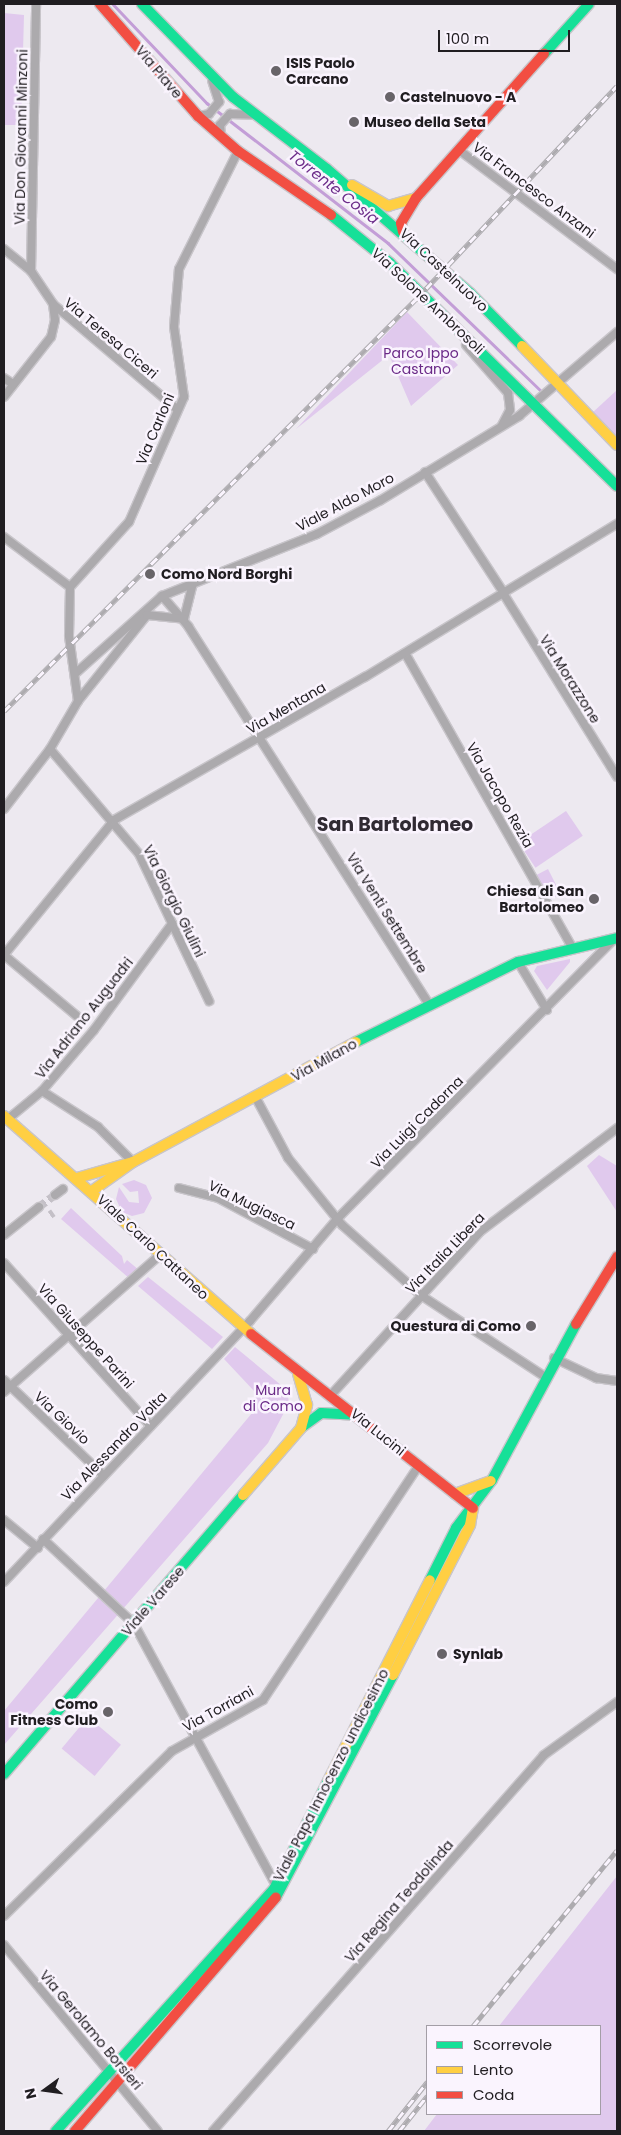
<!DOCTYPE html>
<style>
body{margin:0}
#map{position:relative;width:621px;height:2135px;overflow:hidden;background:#ede9f0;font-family:Poppins,sans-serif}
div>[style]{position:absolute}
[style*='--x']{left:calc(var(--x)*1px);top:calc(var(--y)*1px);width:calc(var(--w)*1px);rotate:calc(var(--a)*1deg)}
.green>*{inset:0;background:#e0c9ed;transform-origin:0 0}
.stream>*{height:2.5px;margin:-1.25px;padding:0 1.25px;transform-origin:1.25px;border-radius:1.25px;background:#c39ed7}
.street-tunnel>*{height:8px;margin-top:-4px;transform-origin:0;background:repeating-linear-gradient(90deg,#c4c0c7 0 8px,transparent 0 12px)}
.roads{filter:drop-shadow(1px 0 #c8c5ca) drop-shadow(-1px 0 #c8c5ca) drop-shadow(0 1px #c8c5ca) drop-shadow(0 -1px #c8c5ca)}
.street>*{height:8px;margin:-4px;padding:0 4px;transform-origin:4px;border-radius:4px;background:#acaaad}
.fast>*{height:10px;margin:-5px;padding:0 5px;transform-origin:5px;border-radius:5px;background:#16e098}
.slow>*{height:10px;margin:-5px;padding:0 5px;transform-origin:5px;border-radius:5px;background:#ffcf43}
.jam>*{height:10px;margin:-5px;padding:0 5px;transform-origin:5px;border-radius:5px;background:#f24e42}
.rail>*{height:4.5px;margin-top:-2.25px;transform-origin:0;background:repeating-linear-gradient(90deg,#faf4fe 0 8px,#adabaf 0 16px);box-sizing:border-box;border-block:1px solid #adabaf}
.dots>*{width:14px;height:14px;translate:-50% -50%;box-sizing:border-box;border:2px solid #faf4fe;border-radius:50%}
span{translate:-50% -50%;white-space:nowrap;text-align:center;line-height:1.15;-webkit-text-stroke:5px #faf4fe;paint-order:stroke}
.poi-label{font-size:14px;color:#201d21;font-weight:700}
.left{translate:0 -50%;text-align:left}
.right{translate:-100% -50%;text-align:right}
.street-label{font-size:14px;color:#201d21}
.park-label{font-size:14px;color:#6a2987}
.water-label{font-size:15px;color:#6b2b88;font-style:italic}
.district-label{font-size:19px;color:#302a33;font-weight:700}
.frame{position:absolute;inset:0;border:5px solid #201d21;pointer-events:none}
.legend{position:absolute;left:426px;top:2025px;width:175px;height:90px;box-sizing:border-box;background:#faf4fe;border:1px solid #a39ea6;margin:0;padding:6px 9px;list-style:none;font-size:15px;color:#201d21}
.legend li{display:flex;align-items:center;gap:10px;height:25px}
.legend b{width:25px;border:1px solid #a39ea6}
.north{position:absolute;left:20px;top:2065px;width:50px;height:50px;-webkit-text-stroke:4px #faf4fe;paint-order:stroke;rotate:256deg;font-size:14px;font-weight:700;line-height:20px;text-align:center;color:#201d21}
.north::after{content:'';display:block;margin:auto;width:18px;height:22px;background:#201d21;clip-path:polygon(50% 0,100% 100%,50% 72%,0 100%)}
.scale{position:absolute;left:438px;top:30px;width:132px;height:22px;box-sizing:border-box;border:2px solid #201d21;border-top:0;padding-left:6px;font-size:15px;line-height:18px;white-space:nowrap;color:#201d21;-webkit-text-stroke:4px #faf4fe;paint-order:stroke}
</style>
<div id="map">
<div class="green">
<div style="clip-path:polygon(4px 13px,24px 15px,21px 125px,4px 125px)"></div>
<div style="clip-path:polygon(407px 312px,458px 365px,411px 406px,389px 355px,296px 429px)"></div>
<div style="clip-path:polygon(617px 390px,617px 440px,592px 413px)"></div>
<div style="left:566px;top:811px;width:30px;height:57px;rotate:56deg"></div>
<div style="left:548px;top:869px;width:28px;height:13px;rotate:63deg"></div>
<div style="clip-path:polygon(570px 959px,570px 962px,547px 990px,534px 971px,537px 966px)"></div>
<div style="clip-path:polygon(599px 1155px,617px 1166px,617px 1212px,587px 1166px)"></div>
<div style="clip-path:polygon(134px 1180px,146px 1185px,152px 1198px,144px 1213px,132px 1216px,122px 1212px,116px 1199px,119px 1187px,129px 1202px,139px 1203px,138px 1191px,130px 1192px,122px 1184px)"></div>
<div style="clip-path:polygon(71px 1208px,122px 1256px,124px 1264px,127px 1260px,139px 1270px,130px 1279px,61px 1219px)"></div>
<div style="clip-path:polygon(148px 1277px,223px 1337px,212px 1349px,138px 1286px)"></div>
<div style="clip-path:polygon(235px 1347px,287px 1390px,289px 1403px,268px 1443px,4px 1745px,4px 1711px,257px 1407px,255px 1392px,224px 1359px)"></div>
<div style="left:88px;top:1717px;width:43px;height:41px;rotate:40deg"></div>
<div style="clip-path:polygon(617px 1876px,617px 2131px,424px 2131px,437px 2114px,600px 2114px,600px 2026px,499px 2026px)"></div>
</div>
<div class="stream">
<div style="--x:113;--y:4;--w:137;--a:46.5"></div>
<div style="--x:207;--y:103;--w:229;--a:37.7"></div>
<div style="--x:388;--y:243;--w:213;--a:44"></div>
</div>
<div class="street-tunnel">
<div style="--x:39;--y:1207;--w:20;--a:-37"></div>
<div style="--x:50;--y:1215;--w:4;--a:-34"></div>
</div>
<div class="roads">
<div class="street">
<div style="--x:198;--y:116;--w:11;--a:-10"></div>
<div style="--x:209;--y:114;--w:16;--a:-50"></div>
<div style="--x:219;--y:102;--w:22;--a:-108"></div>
<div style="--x:221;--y:136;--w:11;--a:-95"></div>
<div style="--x:220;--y:125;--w:15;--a:-48"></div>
<div style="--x:230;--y:114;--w:25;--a:2"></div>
<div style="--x:459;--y:150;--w:198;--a:37"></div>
<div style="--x:4;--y:249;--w:35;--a:39"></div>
<div style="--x:31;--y:271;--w:40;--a:56"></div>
<div style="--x:53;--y:304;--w:16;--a:83"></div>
<div style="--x:55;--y:320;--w:17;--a:103"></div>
<div style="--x:51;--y:337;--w:76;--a:128.1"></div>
<div style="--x:31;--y:271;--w:267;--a:-88.9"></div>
<div style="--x:53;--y:304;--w:162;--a:40.3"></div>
<div style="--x:466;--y:345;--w:64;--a:48.8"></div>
<div style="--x:508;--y:393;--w:17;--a:83"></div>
<div style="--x:510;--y:410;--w:17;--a:118"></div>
<div style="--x:4;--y:378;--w:11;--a:34"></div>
<div style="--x:425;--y:472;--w:145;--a:56.9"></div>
<div style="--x:4;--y:537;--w:83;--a:37.1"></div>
<div style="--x:503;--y:593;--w:216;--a:58.2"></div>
<div style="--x:162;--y:596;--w:40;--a:49"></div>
<div style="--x:188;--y:626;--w:447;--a:57.5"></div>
<div style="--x:184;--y:619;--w:41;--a:-76"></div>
<div style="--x:405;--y:653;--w:340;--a:60.4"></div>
<div style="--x:77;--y:672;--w:114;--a:-41.8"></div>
<div style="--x:162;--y:596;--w:167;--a:-21.8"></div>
<div style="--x:317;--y:534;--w:72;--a:-28"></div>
<div style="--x:381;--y:500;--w:162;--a:-31.3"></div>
<div style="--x:519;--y:416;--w:129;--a:-40.6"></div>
<div style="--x:78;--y:701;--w:110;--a:-51.3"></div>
<div style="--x:147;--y:615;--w:37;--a:6"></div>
<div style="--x:50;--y:749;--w:138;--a:49.7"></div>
<div style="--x:139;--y:854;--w:163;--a:64.5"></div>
<div style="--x:4;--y:809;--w:76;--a:-52.5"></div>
<div style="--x:50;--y:749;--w:56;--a:-59.7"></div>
<div style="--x:78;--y:701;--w:66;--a:-97.9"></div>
<div style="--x:69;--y:636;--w:49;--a:-88.8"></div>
<div style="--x:70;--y:587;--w:88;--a:-47.8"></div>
<div style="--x:129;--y:522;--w:137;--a:-66.3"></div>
<div style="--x:184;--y:397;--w:71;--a:-98.1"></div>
<div style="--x:174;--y:327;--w:58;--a:-85.1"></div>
<div style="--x:179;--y:269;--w:132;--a:-63.4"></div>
<div style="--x:4;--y:955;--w:174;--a:-50.8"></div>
<div style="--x:114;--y:820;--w:289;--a:-29.7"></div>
<div style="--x:365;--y:677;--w:295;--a:-31.3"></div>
<div style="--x:4;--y:955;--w:103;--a:39.9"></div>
<div style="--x:518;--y:962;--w:56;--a:58.9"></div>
<div style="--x:42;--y:1091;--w:67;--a:32.7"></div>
<div style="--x:98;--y:1127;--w:49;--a:45"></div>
<div style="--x:256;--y:1098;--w:68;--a:61.9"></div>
<div style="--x:288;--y:1158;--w:86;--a:51.1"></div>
<div style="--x:342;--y:1225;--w:107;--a:41.6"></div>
<div style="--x:422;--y:1296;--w:146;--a:33.3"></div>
<div style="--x:8;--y:1119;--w:44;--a:-39.5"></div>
<div style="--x:42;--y:1091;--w:80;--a:-49.6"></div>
<div style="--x:94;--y:1030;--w:132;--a:-53.7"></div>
<div style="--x:179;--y:1188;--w:40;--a:14.4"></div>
<div style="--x:218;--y:1198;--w:108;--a:28.2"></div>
<div style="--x:55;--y:1195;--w:10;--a:-37"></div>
<div style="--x:4;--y:1235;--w:45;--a:-38.7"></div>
<div style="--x:4;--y:1263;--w:219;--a:48"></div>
<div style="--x:554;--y:1358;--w:47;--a:25.5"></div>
<div style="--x:596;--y:1378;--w:21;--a:8"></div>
<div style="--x:4;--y:1380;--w:137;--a:43.8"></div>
<div style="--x:4;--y:1392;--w:206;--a:-41.3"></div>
<div style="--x:331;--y:1395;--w:222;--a:-47.6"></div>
<div style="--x:481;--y:1231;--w:171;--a:-37.1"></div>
<div style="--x:4;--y:1520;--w:44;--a:39.5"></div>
<div style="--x:43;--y:1539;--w:125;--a:43"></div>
<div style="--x:134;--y:1624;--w:297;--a:61.5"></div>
<div style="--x:4;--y:1582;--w:359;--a:-46.7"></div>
<div style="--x:250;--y:1321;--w:134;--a:-49.5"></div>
<div style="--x:337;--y:1219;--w:392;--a:-45.3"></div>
<div style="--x:4;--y:1916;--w:235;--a:-44.5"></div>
<div style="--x:172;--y:1751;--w:104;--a:-29.3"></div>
<div style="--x:263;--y:1700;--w:282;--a:-56.4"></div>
<div style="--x:4;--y:1945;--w:241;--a:50.4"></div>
<div style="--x:213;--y:2131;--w:501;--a:-48.64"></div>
<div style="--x:544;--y:1755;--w:90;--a:-36"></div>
</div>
<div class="fast">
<div style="--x:142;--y:4;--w:130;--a:45.6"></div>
<div style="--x:233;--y:97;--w:118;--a:37.5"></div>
<div style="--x:327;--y:169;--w:189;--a:40.9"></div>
<div style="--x:470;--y:293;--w:74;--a:45.5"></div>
<div style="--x:544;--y:54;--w:67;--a:-48"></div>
<div style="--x:331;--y:215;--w:76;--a:39.1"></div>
<div style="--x:390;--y:263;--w:318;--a:44.5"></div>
<div style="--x:356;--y:1042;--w:181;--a:-26.3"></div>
<div style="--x:518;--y:962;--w:102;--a:-13.6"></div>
<div style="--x:302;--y:1427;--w:24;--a:-36"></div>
<div style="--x:321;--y:1413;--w:34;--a:3"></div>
<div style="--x:430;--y:1580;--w:58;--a:-63.4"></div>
<div style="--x:456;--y:1528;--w:60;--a:-53.1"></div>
<div style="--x:492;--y:1480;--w:177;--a:-61.7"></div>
<div style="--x:4;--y:1774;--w:367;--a:-49.4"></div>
<div style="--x:276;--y:1897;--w:251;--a:-62.2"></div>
<div style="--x:56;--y:2131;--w:326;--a:-48"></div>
<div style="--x:274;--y:1889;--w:121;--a:-63.4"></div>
</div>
<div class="slow">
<div style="--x:352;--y:185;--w:42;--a:30.3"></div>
<div style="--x:388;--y:206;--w:29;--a:-16"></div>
<div style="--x:522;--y:346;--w:137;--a:46.2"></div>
<div style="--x:4;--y:1116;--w:329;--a:41.4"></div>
<div style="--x:77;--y:1178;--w:58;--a:-15.9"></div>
<div style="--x:133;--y:1162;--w:253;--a:-28.3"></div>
<div style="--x:92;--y:1191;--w:47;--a:-35.4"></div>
<div style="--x:455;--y:1494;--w:38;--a:-20"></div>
<div style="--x:243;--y:1495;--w:89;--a:-49.1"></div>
<div style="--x:301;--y:1428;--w:24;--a:-75"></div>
<div style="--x:307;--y:1405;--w:33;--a:-106"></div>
<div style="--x:393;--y:1675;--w:169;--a:-62.8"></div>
<div style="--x:470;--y:1525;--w:17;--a:-80"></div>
<div style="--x:328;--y:1781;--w:225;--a:-63.1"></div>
</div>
<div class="jam">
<div style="--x:100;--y:4;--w:149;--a:48.8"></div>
<div style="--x:198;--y:116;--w:53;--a:41.2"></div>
<div style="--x:238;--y:151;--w:113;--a:34.5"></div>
<div style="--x:403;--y:232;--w:9;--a:-103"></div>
<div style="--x:401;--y:223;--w:29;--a:-59"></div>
<div style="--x:416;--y:198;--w:193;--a:-48.4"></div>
<div style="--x:576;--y:1324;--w:79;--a:-58.5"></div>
<div style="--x:251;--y:1334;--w:282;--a:38.1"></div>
<div style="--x:75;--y:2131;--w:308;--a:-49.3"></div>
</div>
</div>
<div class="rail">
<div style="--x:4;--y:711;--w:581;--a:-45"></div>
<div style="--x:415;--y:300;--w:294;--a:-46.7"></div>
<div style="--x:473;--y:2026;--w:227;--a:-50.7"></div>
<div style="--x:388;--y:2131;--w:63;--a:-51.5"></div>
<div style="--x:399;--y:2131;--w:45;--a:-51.3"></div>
</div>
<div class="dots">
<div style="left:276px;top:71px;background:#686469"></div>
<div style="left:390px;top:97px;background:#686469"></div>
<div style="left:354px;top:122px;background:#686469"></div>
<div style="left:150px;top:574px;background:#686469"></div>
<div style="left:594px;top:899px;background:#686469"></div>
<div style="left:531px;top:1326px;background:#686469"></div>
<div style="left:442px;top:1654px;background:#686469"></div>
<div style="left:108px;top:1712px;background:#686469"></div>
</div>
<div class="poi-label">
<span class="left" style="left:286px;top:71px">ISIS Paolo<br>Carcano</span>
<span class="left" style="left:400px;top:97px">Castelnuovo - A</span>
<span class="left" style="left:364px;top:122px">Museo della Seta</span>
<span class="left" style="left:161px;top:574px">Como Nord Borghi</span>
<span class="right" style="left:584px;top:899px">Chiesa di San<br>Bartolomeo</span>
<span class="right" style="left:521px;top:1326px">Questura di Como</span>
<span class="left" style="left:453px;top:1654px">Synlab</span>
<span class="right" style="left:98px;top:1712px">Como<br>Fitness Club</span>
</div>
<div class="street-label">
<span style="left:159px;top:72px;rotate:50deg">Via Piave</span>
<span style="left:21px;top:137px;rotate:-89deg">Via Don Giovanni Minzoni</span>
<span style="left:534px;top:190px;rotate:37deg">Via Francesco Anzani</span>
<span style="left:444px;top:270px;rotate:43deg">Via Castelnuovo</span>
<span style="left:428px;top:301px;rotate:43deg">Via Solone Ambrosoli</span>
<span style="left:111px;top:338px;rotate:40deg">Via Teresa Ciceri</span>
<span style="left:155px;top:429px;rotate:-67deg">Via Carloni</span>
<span style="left:345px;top:502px;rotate:-28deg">Viale Aldo Moro</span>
<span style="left:570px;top:679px;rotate:58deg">Via Morazzone</span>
<span style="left:286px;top:708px;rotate:-30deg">Via Mentana</span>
<span style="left:500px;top:795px;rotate:60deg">Via Jacopo Rezia</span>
<span style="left:174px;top:901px;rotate:64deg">Via Giorgio Giulini</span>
<span style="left:387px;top:913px;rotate:58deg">Via Venti Settembre</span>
<span style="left:84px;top:1018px;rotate:-52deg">Via Adriano Auguadri</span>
<span style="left:324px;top:1060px;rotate:-29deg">Via Milano</span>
<span style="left:417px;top:1122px;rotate:-45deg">Via Luigi Cadorna</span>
<span style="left:252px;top:1205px;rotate:26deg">Via Mugiasca</span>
<span style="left:153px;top:1247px;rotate:43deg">Viale Carlo Cattaneo</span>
<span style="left:445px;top:1253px;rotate:-46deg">Via Italia Libera</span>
<span style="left:86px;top:1336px;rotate:48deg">Via Giuseppe Parini</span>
<span style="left:62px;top:1418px;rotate:43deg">Via Giovio</span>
<span style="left:378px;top:1432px;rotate:39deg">Via Lucini</span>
<span style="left:114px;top:1446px;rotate:-46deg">Via Alessandro Volta</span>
<span style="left:153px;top:1601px;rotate:-49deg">Viale Varese</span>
<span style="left:218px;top:1709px;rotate:-29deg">Via Torriani</span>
<span style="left:331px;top:1775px;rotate:-63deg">Viale Papa Innocenzo undicesimo</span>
<span style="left:399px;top:1901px;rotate:-49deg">Via Regina Teodolinda</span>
<span style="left:91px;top:2030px;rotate:50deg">Via Gerolamo Borsieri</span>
</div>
<div class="park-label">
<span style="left:421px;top:361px">Parco Ippo<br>Castano</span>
<span style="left:273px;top:1398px">Mura<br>di Como</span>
</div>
<div class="water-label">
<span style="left:334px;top:187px;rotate:38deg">Torrente Cosia</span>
</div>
<div class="district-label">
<span style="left:395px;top:825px">San Bartolomeo</span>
</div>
<div class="frame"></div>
<ul class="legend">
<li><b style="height:6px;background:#16e098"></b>Scorrevole</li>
<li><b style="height:6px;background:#ffcf43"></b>Lento</li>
<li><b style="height:6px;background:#f24e42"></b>Coda</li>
</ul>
<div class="north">N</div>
<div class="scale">100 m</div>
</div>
